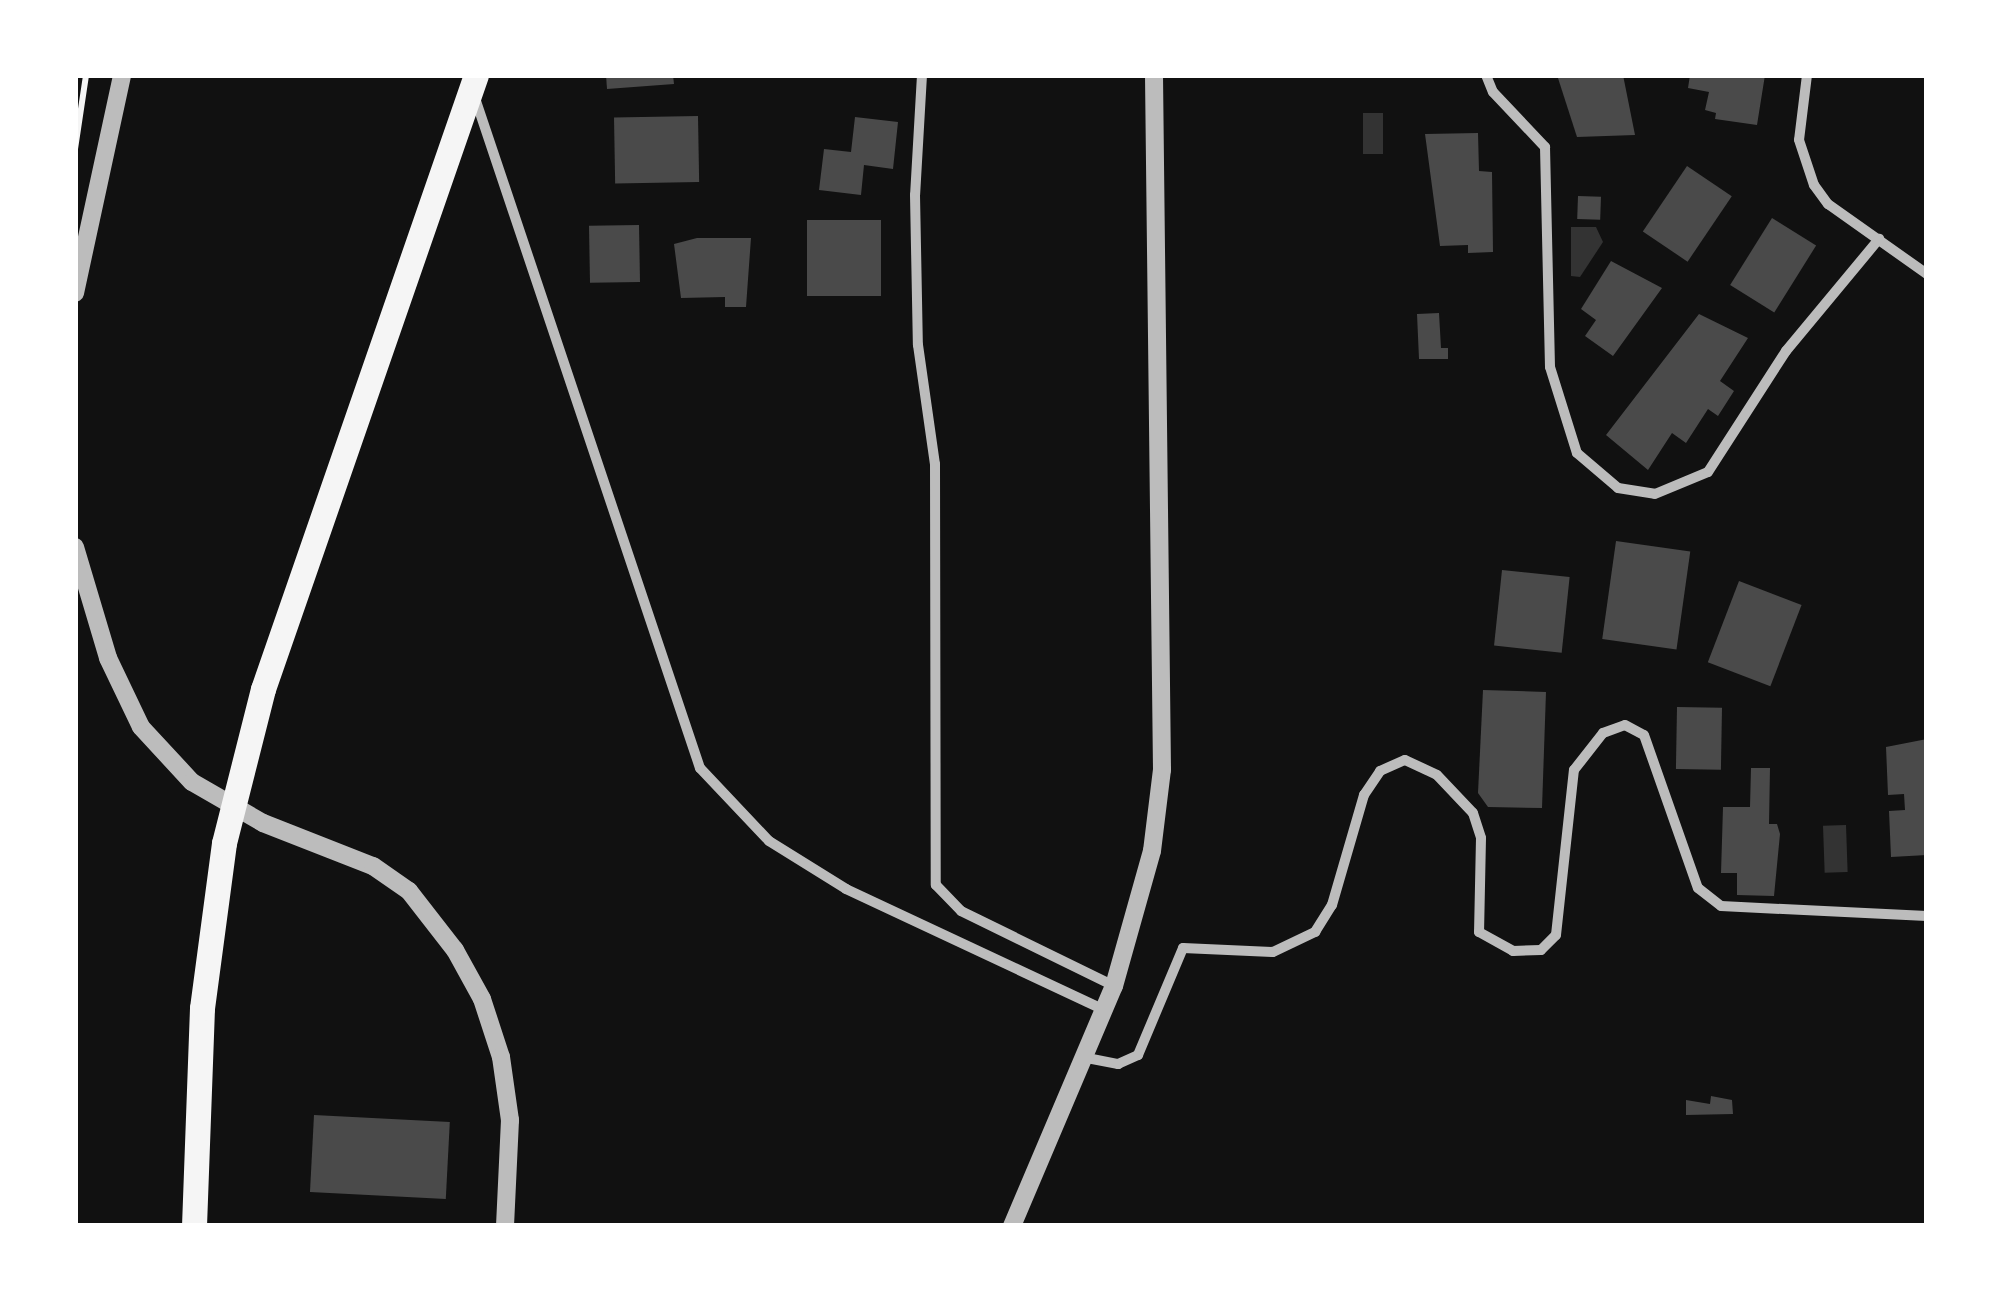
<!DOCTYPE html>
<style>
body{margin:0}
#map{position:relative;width:2002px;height:1301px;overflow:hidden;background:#111;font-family:Inter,sans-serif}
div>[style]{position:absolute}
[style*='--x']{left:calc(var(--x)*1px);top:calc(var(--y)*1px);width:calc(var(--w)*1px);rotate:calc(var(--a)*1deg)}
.water>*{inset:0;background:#333;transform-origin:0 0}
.building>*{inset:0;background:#4a4a4a;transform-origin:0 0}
.path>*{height:6px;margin:-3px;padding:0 3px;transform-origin:3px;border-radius:3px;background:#f5f5f5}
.minor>*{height:10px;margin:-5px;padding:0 5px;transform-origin:5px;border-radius:5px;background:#bcbcbc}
.tertiary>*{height:18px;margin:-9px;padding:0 9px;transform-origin:9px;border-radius:9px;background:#bcbcbc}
.primary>*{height:25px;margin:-12.5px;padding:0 12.5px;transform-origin:12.5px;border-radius:12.5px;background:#f5f5f5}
span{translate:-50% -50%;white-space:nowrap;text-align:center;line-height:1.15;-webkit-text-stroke:8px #fff;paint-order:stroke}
.frame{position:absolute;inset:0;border:78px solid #fff;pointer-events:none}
</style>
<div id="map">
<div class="water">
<div style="left:1363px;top:113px;width:20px;height:41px"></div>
<div style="clip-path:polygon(1571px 227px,1596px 227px,1603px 242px,1580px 277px,1571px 276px)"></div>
<div style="left:1846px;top:825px;width:47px;height:23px;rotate:88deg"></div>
</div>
<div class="building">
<div style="clip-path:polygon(606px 75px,673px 75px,674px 84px,607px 89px)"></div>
<div style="clip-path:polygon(1557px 75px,1623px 75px,1635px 135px,1577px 137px)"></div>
<div style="clip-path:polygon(1690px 75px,1765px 75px,1757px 125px,1715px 119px,1716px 113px,1705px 110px,1709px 92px,1688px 88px)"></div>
<div style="left:698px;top:116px;width:66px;height:84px;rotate:89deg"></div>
<div style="clip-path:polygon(855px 117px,898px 122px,893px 169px,864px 165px,861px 195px,819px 190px,824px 149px,851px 152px)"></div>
<div style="clip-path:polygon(1478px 133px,1479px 171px,1492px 172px,1493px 252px,1468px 253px,1468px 245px,1440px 246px,1425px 134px)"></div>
<div style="left:1687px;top:166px;width:54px;height:79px;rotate:34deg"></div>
<div style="left:1578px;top:196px;width:23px;height:23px;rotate:2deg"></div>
<div style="left:1772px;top:218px;width:52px;height:79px;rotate:32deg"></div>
<div style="left:881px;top:220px;width:76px;height:74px;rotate:90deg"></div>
<div style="left:639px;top:225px;width:57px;height:50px;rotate:89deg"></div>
<div style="clip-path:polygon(697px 238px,751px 238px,746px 307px,725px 307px,725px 297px,681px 298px,674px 244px)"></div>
<div style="clip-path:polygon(1611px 261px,1662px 288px,1613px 356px,1585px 336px,1596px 320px,1581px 309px)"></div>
<div style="clip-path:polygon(1439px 313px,1441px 348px,1448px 348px,1448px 359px,1419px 359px,1417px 314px)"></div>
<div style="clip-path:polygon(1699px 314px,1748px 338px,1720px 381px,1734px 391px,1718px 416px,1708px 409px,1686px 443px,1672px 433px,1648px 470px,1606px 435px)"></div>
<div style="left:1616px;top:541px;width:75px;height:99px;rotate:8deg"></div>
<div style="left:1502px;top:570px;width:68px;height:76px;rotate:6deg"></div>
<div style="left:1739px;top:581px;width:67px;height:87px;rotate:21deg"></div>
<div style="clip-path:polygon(1483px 690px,1546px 692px,1542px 808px,1488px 807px,1478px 793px)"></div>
<div style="left:1677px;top:707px;width:45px;height:62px;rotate:1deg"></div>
<div style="clip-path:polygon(1927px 739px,1927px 855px,1891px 857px,1889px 811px,1905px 810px,1904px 794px,1888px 795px,1886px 747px)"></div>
<div style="clip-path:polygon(1751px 768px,1770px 768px,1769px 824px,1777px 824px,1780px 834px,1774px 896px,1737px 895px,1737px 873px,1721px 873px,1723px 807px,1750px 807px)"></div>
<div style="clip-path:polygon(1711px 1096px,1732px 1100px,1733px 1114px,1686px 1115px,1686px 1100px,1710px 1104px)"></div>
<div style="left:314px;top:1115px;width:136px;height:77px;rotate:3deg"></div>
</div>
<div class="path">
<div style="--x:75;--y:149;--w:75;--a:-81.5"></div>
</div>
<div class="minor">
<div style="--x:922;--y:75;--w:120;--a:93.3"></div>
<div style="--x:915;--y:195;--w:150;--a:88.9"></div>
<div style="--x:918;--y:345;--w:120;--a:81.9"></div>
<div style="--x:935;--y:464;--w:421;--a:89.9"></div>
<div style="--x:936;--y:885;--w:36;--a:46"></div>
<div style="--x:961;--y:911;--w:170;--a:26.1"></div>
<div style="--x:1486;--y:75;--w:18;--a:68"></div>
<div style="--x:1493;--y:92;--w:76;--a:46.6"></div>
<div style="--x:1545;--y:147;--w:220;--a:88.7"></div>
<div style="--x:1550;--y:367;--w:90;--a:72.6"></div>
<div style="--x:1577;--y:453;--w:54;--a:40.5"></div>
<div style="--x:1618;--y:488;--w:37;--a:9"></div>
<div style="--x:1655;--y:494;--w:57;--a:-22.5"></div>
<div style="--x:1708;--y:472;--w:144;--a:-57.2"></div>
<div style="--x:1786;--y:351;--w:146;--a:-50.3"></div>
<div style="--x:1807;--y:75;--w:65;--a:97"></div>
<div style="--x:1799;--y:140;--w:47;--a:71.6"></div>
<div style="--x:1814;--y:185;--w:24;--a:54"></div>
<div style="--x:1828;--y:204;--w:121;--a:35.3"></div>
<div style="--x:474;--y:95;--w:710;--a:71.44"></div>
<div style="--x:700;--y:768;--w:100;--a:46.6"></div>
<div style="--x:769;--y:841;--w:91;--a:31.9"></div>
<div style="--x:846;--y:889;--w:285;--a:25.1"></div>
<div style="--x:1087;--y:1058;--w:32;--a:11"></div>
<div style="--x:1118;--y:1064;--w:22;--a:-24"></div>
<div style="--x:1138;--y:1055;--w:116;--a:-67.2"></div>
<div style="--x:1183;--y:948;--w:90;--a:2.5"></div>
<div style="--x:1273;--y:952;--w:47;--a:-25.5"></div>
<div style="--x:1315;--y:932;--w:32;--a:-58"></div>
<div style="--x:1332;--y:905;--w:115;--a:-73.8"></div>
<div style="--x:1364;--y:795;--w:29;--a:-56"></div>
<div style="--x:1380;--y:771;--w:27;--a:-24"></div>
<div style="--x:1405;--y:760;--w:35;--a:25"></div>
<div style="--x:1437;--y:775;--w:52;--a:46.5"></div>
<div style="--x:1473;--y:813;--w:26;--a:72"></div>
<div style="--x:1481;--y:838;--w:94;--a:91.2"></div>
<div style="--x:1479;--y:932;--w:39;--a:29"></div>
<div style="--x:1513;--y:951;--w:28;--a:-2"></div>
<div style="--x:1541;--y:950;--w:21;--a:-45"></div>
<div style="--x:1556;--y:935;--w:166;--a:-83.8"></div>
<div style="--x:1574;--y:770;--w:47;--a:-51.9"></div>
<div style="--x:1603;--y:733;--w:23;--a:-20"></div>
<div style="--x:1625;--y:725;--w:21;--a:28"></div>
<div style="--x:1644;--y:735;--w:162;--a:70.6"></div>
<div style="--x:1698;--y:888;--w:29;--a:38"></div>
<div style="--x:1721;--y:906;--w:206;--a:2.8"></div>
</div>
<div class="tertiary">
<div style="--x:75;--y:293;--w:223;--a:-77.8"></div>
<div style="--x:75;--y:547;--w:116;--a:73.4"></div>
<div style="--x:108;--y:658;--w:76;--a:64.4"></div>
<div style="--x:141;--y:727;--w:75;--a:47.2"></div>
<div style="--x:192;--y:782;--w:82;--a:30"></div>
<div style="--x:263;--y:823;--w:118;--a:21.4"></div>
<div style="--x:373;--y:866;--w:44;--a:34.8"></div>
<div style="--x:409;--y:891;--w:75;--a:52.1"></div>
<div style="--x:455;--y:950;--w:56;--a:61.1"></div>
<div style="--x:482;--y:999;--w:61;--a:71.9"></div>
<div style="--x:501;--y:1057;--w:64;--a:81.9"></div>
<div style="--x:510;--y:1120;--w:106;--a:92.7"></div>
<div style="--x:1012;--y:1226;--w:261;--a:-67"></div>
<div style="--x:1114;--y:986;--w:140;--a:-74.3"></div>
<div style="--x:1152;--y:851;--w:82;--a:-83"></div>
<div style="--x:1162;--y:770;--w:695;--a:-90.66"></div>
</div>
<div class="primary">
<div style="--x:194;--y:1226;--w:218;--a:-87.9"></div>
<div style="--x:202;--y:1008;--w:166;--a:-82.4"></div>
<div style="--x:224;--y:843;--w:159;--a:-75.8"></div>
<div style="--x:263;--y:689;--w:650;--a:-70.87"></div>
</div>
<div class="frame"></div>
</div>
